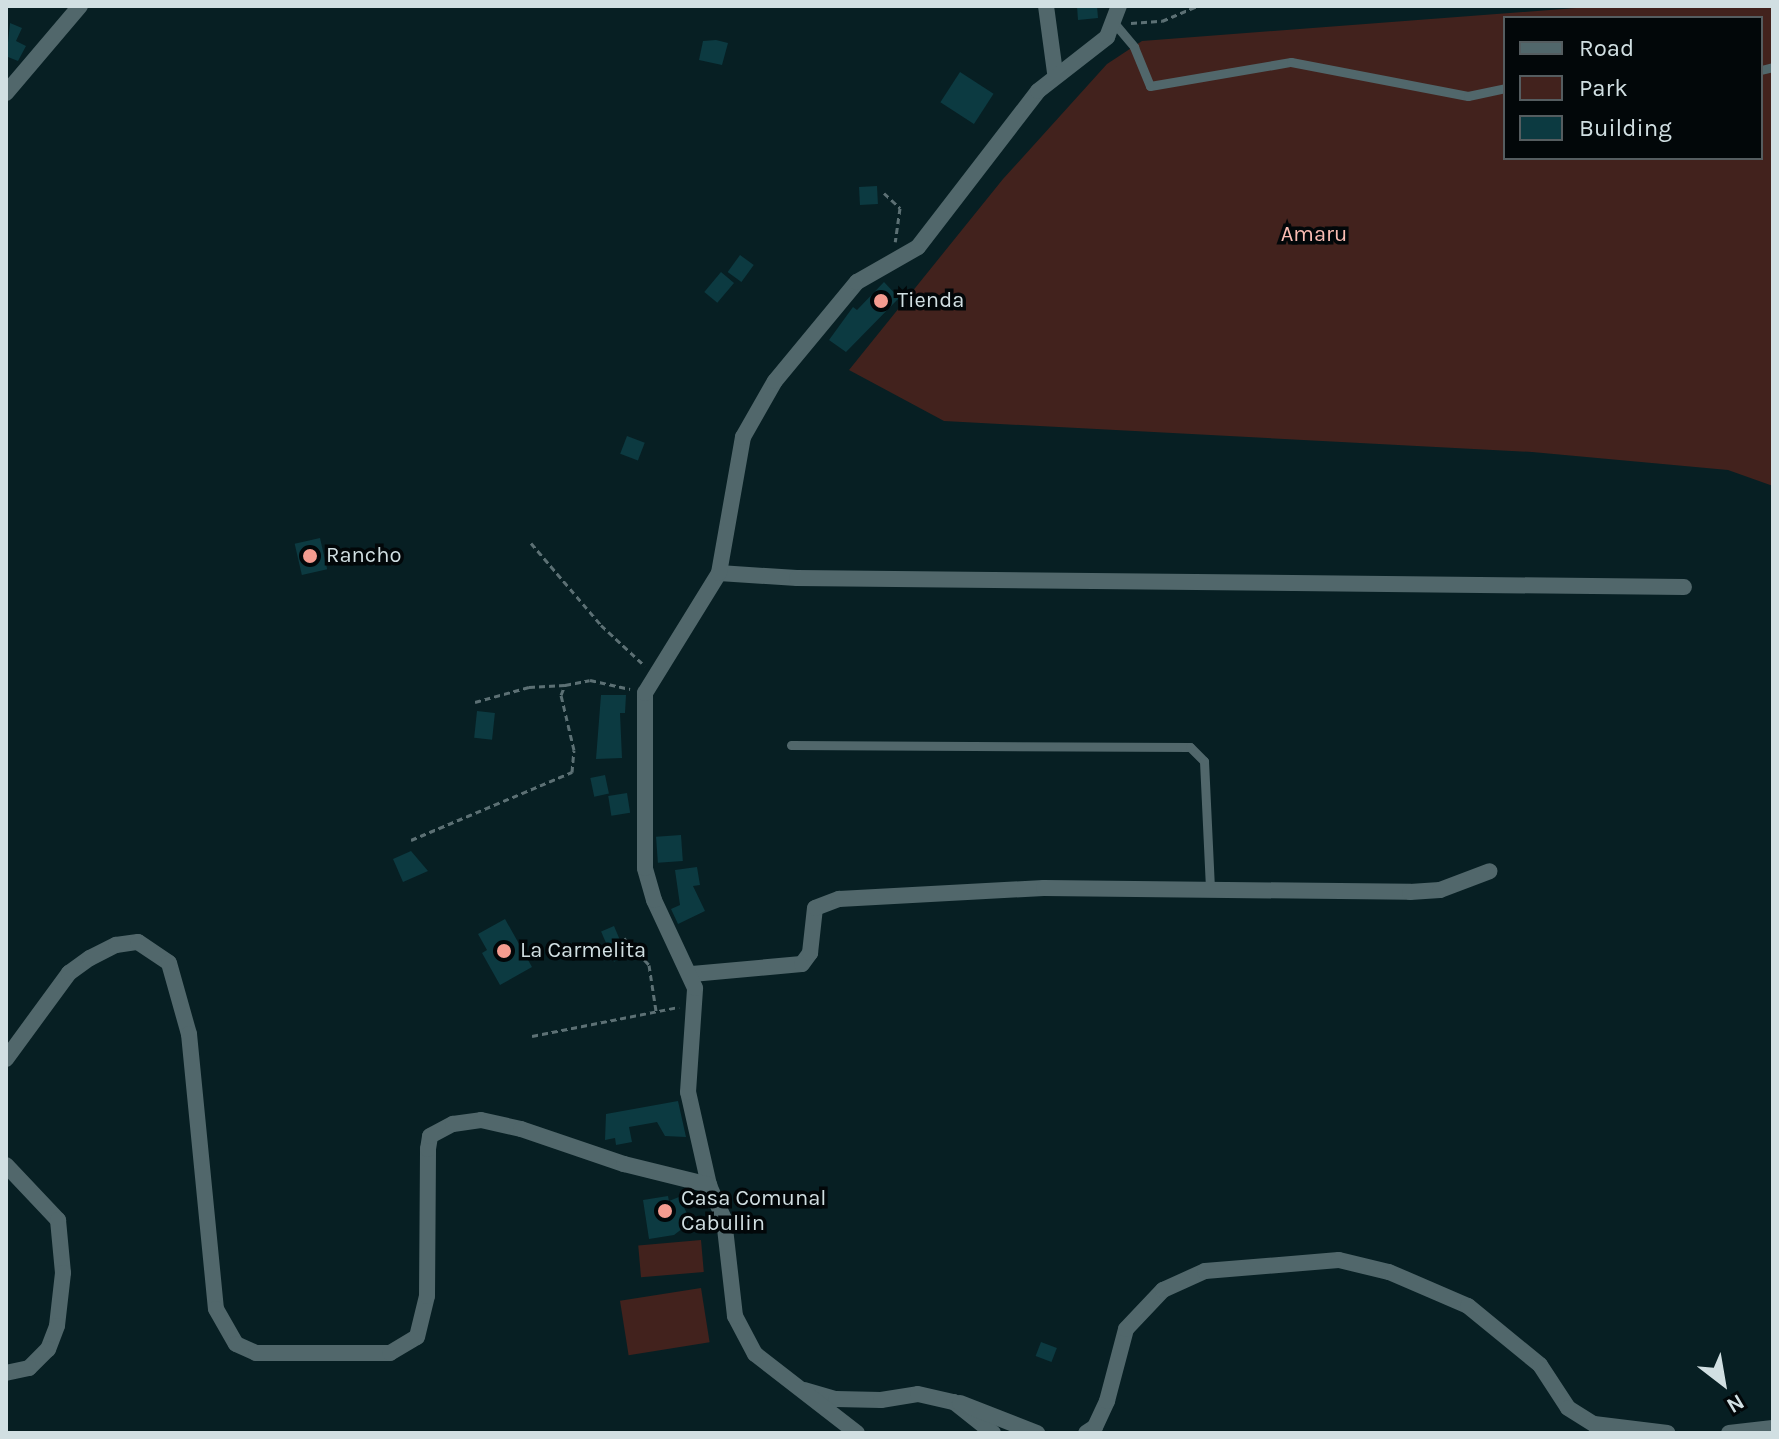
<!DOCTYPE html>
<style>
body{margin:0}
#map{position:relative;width:1779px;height:1439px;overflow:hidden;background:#071f23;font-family:Karla,sans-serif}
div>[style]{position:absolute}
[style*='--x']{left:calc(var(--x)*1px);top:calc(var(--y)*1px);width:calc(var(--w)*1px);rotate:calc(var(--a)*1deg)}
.green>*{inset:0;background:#42221d;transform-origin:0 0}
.building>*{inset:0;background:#0c3a41;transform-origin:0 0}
.path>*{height:3px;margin-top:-1.5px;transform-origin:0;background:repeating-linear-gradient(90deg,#5c7074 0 6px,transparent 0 10px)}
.service>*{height:9px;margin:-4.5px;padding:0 4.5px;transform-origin:4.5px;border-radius:4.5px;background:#51676b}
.minor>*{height:16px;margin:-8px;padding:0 8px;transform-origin:8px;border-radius:8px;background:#51676b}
.tertiary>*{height:16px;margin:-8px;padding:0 8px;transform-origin:8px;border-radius:8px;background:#51676b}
.dots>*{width:22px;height:22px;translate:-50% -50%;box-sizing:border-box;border:4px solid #020709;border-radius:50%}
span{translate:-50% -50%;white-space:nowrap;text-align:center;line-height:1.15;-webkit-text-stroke:7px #020709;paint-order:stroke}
.park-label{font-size:22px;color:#fabcb3}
.poi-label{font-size:22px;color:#d1dfe2}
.left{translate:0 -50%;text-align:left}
.frame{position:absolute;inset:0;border:8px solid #d1dfe2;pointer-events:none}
.legend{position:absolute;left:1503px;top:16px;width:260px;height:144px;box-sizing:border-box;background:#020709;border:2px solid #555d60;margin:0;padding:10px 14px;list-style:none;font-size:24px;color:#d1dfe2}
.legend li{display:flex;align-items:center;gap:16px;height:40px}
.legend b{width:40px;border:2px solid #555d60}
.north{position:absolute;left:1683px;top:1343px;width:80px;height:80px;-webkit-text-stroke:6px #020709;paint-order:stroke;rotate:149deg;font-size:22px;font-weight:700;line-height:32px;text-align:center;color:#d1dfe2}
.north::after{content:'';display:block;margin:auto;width:28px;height:36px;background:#d1dfe2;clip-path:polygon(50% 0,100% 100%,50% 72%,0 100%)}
</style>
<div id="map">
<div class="green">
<div style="clip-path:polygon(evenodd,1602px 6px,1773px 6px,1773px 486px,1728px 470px,1532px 452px,944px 421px,849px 370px,1003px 179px,1107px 64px,1142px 41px,1602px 6px,1505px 18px,1761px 18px,1761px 158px,1505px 158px,1505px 18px)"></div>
<div style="left:701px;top:1240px;width:32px;height:63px;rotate:85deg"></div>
<div style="left:701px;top:1288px;width:55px;height:82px;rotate:81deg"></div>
</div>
<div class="building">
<div style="clip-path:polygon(1077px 6px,1097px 6px,1098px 18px,1078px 20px)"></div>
<div style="clip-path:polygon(10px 23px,22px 28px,16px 41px,26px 46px,18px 61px,8px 57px,6px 62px)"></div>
<div style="clip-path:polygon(716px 40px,728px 43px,722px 65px,699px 60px,703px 41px)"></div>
<div style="left:960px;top:72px;width:40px;height:36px;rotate:33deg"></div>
<div style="left:877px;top:186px;width:18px;height:18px;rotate:87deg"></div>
<div style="left:740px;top:255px;width:17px;height:21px;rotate:36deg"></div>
<div style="left:721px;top:272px;width:17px;height:26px;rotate:40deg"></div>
<div style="clip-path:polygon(884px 282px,899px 298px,846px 352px,829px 340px,853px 307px,857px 310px)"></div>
<div style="left:627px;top:436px;width:19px;height:19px;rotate:21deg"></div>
<div style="left:320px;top:538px;width:32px;height:26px;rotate:77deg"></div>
<div style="clip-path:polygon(601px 695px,626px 695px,625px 713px,620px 713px,622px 758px,596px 759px)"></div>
<div style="left:477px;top:711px;width:18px;height:27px;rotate:6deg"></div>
<div style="left:605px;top:775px;width:19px;height:15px;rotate:78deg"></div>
<div style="left:627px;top:793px;width:20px;height:19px;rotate:81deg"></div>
<div style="left:681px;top:835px;width:26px;height:25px;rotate:86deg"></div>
<div style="clip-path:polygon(411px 851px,428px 871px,403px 882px,393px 859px)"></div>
<div style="clip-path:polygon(697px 867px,700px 885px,693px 886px,705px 911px,678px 924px,671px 909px,680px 905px,675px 870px)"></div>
<div style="clip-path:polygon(505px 919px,532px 967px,500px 985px,482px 953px,487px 950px,478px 934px)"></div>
<div style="left:614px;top:926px;width:33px;height:14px;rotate:67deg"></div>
<div style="clip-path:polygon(678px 1101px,686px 1137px,665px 1136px,657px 1122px,629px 1127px,632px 1142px,616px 1145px,615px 1138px,605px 1140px,606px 1114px)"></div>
<div style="clip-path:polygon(668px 1196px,669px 1201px,679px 1197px,691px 1222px,674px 1235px,649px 1239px,643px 1200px)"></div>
<div style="left:1041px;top:1342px;width:17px;height:15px;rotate:21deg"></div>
</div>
<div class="path">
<div style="--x:1131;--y:23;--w:31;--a:-4"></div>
<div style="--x:1162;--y:21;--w:38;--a:-23"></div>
<div style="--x:884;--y:193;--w:22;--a:43"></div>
<div style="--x:900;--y:208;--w:34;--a:98"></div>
<div style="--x:531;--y:543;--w:108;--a:49.5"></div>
<div style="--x:601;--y:625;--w:60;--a:43"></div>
<div style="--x:475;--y:702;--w:56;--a:-15.5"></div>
<div style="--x:529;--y:687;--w:36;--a:-3"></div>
<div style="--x:411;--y:840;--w:175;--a:-22.9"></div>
<div style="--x:572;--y:772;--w:22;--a:-85"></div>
<div style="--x:574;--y:750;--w:57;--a:-103.3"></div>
<div style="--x:561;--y:695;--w:11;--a:-68"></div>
<div style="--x:565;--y:685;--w:25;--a:-11"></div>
<div style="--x:590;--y:680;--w:41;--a:12.7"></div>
<div style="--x:624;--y:938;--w:37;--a:47"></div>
<div style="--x:649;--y:965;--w:47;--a:81.3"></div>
<div style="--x:532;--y:1036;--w:150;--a:-11.2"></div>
</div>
<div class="service">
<div style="--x:1115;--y:24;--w:30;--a:50"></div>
<div style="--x:1134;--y:47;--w:42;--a:67.7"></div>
<div style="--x:1150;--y:86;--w:143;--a:-9.7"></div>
<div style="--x:1291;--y:62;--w:180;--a:10.9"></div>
<div style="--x:1468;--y:96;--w:38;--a:-12"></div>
<div style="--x:1761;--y:70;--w:12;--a:-14"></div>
<div style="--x:791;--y:745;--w:399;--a:0.3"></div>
<div style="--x:1190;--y:747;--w:20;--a:45"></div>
<div style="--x:1204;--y:761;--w:128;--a:87.3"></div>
</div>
<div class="minor">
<div style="--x:1046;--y:6;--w:68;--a:82.3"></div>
<div style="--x:6;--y:93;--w:114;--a:-49.6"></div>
<div style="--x:719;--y:573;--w:78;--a:3.7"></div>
<div style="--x:797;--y:578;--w:887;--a:0.58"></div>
<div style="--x:692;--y:974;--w:110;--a:-5.2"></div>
<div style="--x:802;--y:964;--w:14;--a:-54"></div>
<div style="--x:810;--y:953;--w:45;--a:-83.7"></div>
<div style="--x:815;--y:908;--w:26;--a:-21"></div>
<div style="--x:839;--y:899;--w:205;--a:-3.1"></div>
<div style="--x:1044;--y:888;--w:366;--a:0.6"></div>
<div style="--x:1410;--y:892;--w:30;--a:-4"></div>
<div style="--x:1440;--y:890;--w:53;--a:-20.8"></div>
<div style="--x:804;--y:1390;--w:33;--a:16"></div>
<div style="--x:836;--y:1399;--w:45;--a:1.3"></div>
<div style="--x:881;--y:1400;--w:37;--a:-9"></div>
<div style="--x:918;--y:1394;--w:37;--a:13"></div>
<div style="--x:954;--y:1402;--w:50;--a:38.5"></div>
<div style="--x:960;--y:1403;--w:83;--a:21.3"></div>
<div style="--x:857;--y:1433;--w:129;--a:-142.2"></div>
<div style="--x:755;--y:1354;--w:43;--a:-117.8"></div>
<div style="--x:735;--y:1316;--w:98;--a:-96.5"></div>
<div style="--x:724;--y:1219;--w:37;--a:-114"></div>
<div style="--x:709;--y:1185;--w:95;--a:-102.7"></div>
<div style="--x:688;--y:1092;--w:104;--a:-86.1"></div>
<div style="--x:695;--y:988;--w:97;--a:-115"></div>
<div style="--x:654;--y:900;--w:33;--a:-106"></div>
<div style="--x:645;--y:868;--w:175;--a:-90"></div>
<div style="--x:645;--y:693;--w:141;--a:-58.3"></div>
<div style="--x:719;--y:573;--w:138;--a:-80"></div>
<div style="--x:743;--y:437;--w:64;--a:-60.3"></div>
<div style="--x:775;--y:381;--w:129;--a:-50.4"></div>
<div style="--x:857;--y:282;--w:70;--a:-29.8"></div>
<div style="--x:918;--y:247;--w:197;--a:-52.4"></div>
<div style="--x:1038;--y:91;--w:88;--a:-38"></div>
<div style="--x:1107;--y:37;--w:33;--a:-69"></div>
<div style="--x:1086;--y:1433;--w:11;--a:-34"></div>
<div style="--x:1095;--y:1427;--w:29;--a:-65"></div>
<div style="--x:1107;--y:1401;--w:74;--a:-75.2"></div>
<div style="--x:1126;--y:1329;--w:54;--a:-46.5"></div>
<div style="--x:1163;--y:1290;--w:46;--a:-24.3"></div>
<div style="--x:1205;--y:1271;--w:134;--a:-4.7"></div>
<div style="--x:1339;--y:1260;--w:51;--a:13.5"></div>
<div style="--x:1389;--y:1272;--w:86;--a:23.3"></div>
<div style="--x:1468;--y:1306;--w:93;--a:39.3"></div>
<div style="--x:1540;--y:1365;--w:51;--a:56.9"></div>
<div style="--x:1568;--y:1408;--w:31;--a:32"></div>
<div style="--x:1594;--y:1424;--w:74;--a:7"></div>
<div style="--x:1729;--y:1433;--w:44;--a:-6.5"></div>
</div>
<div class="tertiary">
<div style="--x:6;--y:1059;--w:107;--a:-53.8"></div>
<div style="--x:69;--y:973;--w:26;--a:-36"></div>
<div style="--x:90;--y:958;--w:29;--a:-27"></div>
<div style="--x:116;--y:945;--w:22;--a:-8"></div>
<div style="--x:138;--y:942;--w:37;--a:34"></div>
<div style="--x:169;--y:963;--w:74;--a:74.3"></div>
<div style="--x:189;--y:1034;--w:276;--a:84.4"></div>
<div style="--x:216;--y:1309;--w:40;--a:60.3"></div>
<div style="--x:236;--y:1344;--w:22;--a:24"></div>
<div style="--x:256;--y:1353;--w:134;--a:0"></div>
<div style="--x:390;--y:1353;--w:31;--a:-31"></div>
<div style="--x:417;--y:1337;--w:42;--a:-76.3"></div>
<div style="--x:427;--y:1296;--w:147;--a:-89.6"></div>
<div style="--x:428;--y:1149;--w:13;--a:-81"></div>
<div style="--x:430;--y:1136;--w:26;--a:-28"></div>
<div style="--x:453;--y:1124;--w:28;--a:-8"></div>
<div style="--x:481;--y:1120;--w:41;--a:12.7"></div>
<div style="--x:521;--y:1129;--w:109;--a:18.8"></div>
<div style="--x:624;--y:1164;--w:88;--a:13.9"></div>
<div style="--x:6;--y:1165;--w:76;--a:46.6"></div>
<div style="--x:58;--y:1220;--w:53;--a:84.6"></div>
<div style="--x:63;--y:1273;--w:53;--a:96.5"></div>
<div style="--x:57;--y:1326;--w:25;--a:111"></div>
<div style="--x:48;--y:1349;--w:27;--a:135"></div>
<div style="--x:29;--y:1368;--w:24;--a:168"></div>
</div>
<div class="dots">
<div style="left:881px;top:301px;background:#f59c90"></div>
<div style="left:310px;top:556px;background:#f59c90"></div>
<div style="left:504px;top:951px;background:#f59c90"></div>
<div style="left:665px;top:1211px;background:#f59c90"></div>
</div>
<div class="park-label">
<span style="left:1314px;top:235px">Amaru</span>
</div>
<div class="poi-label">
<span class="left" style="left:897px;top:301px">Tienda</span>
<span class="left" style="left:326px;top:556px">Rancho</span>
<span class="left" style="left:520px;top:951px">La Carmelita</span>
<span class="left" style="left:681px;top:1211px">Casa Comunal<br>Cabullin</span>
</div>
<div class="frame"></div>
<ul class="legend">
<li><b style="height:10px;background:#51676b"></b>Road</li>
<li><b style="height:22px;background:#42221d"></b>Park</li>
<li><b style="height:22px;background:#0c3a41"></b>Building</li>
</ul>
<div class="north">N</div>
</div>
